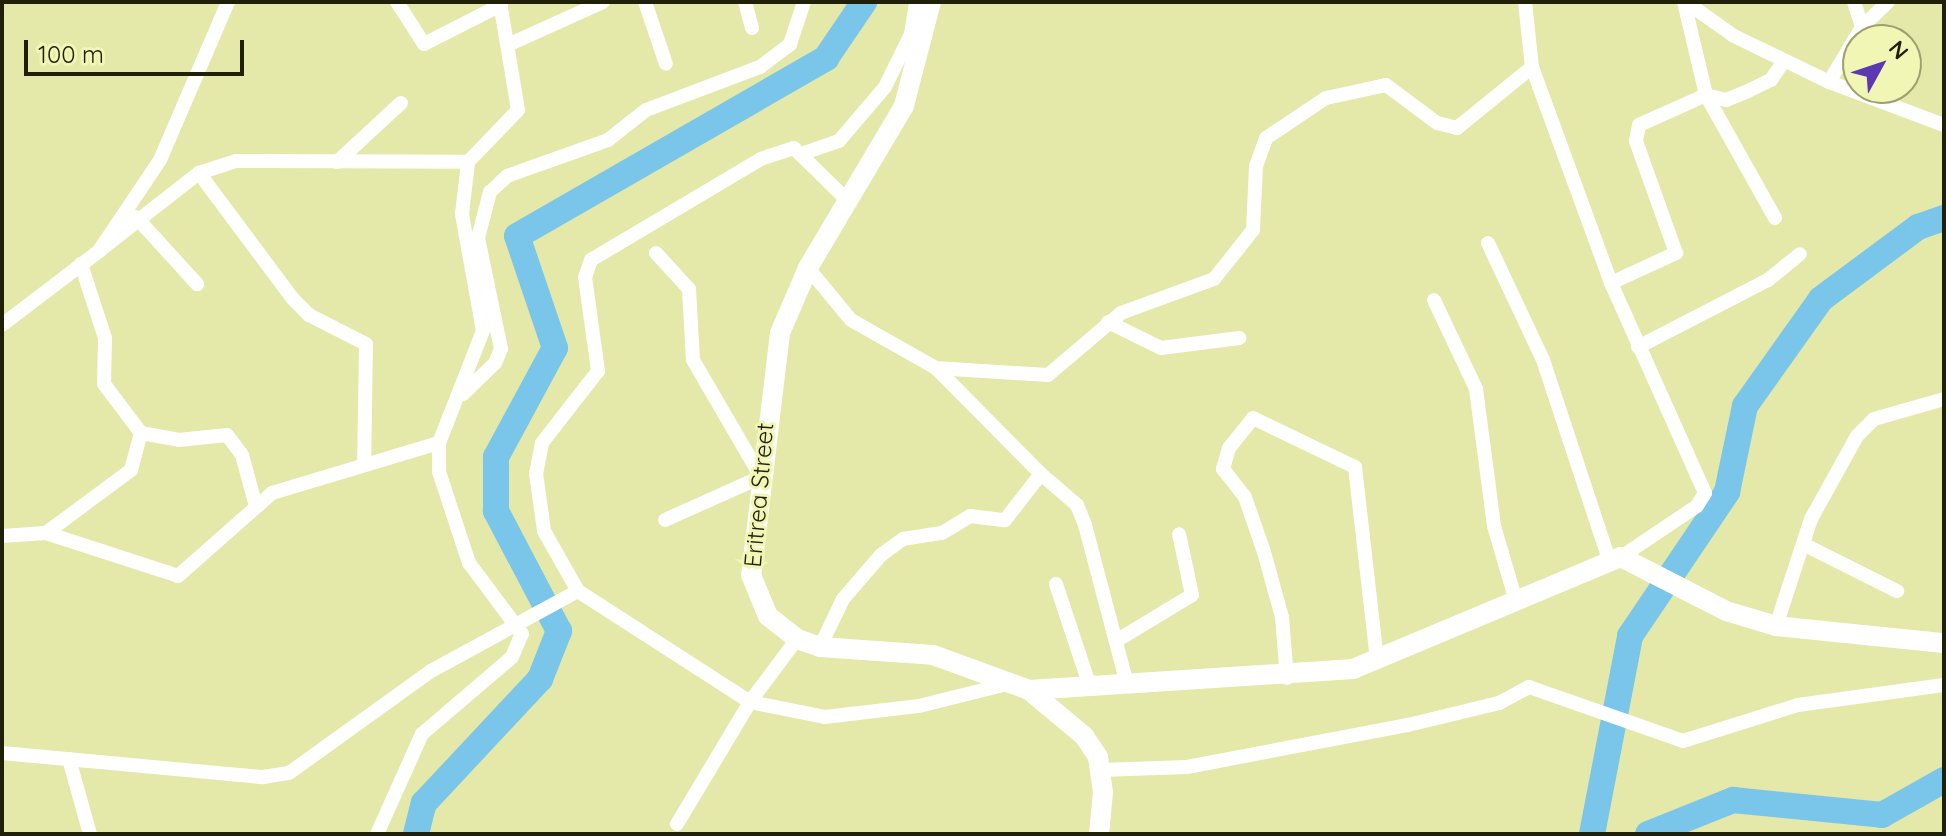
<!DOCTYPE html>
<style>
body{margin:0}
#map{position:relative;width:1946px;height:836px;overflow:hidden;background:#e4e8a8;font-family:Quicksand,sans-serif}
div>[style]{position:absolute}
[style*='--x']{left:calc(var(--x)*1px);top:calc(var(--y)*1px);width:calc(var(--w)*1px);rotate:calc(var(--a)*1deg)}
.river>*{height:26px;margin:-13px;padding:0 13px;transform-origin:13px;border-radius:13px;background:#7ac5ea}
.street>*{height:14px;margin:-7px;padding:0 7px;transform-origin:7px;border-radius:7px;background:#fff}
.secondary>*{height:20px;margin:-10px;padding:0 10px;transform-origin:10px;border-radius:10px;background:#fff}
span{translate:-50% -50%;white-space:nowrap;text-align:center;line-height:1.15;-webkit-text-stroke:6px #f1f6b5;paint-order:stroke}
.street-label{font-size:24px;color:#1f2007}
.frame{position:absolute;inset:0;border:4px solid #1f2007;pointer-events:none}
.north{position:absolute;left:1842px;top:24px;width:80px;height:80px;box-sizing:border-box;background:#f1f6b5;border:2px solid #9da06f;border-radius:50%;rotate:50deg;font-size:22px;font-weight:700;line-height:32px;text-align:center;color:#1f2007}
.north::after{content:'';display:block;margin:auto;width:28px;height:36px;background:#5c39b1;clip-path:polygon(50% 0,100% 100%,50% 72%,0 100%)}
.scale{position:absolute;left:24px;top:40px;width:220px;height:36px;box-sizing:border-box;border:4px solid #1f2007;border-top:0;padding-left:10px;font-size:24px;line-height:28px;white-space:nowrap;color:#1f2007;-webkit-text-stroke:6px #f1f6b5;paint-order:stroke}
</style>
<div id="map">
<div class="river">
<div style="--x:416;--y:834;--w:32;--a:-76"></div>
<div style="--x:424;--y:803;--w:170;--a:-46.9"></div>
<div style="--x:540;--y:679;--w:52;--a:-68.4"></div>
<div style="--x:559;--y:631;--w:136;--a:-117.7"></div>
<div style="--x:496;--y:511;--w:54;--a:-90"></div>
<div style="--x:496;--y:457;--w:124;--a:-61.6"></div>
<div style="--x:555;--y:348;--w:118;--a:-108.7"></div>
<div style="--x:517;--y:236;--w:357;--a:-29.9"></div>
<div style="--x:826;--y:58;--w:68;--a:-55.8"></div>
<div style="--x:1592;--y:834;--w:202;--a:-79.1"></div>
<div style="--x:1630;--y:636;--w:174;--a:-56"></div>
<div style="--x:1727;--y:492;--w:88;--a:-78.2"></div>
<div style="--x:1745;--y:406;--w:131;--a:-54.6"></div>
<div style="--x:1821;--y:299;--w:121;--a:-36.6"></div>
<div style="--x:1918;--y:227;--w:28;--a:-19"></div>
<div style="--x:1648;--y:834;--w:92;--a:-21.8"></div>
<div style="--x:1733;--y:800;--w:150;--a:5.7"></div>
<div style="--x:1882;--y:815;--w:71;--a:-29.4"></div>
</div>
<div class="street">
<div style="--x:397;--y:2;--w:50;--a:57.3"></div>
<div style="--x:424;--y:44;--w:86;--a:-26.9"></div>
<div style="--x:645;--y:2;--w:65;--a:71.3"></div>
<div style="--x:745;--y:2;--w:27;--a:75"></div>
<div style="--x:1525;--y:2;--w:65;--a:83.9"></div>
<div style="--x:1532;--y:67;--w:230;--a:69.9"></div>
<div style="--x:1611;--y:283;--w:230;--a:65.9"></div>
<div style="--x:1705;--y:493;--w:15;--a:122"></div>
<div style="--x:1697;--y:506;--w:92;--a:146.1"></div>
<div style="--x:1684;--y:2;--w:96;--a:76.7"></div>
<div style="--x:1706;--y:95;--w:141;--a:60.7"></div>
<div style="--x:1686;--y:2;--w:59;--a:35.3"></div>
<div style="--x:1734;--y:36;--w:106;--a:25.8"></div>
<div style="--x:1829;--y:82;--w:64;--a:-59"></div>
<div style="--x:1862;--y:27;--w:36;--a:-44"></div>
<div style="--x:1854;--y:2;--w:26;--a:72"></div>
<div style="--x:508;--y:45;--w:104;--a:-24.4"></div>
<div style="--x:1829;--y:82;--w:123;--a:20.5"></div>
<div style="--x:804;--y:153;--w:37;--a:-19"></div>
<div style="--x:839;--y:141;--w:71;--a:-49.6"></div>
<div style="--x:885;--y:87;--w:59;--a:-63.9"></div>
<div style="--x:911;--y:34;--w:32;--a:-81"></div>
<div style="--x:337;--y:162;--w:87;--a:-42.7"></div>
<div style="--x:199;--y:173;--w:157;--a:53.3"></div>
<div style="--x:293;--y:299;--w:23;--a:45"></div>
<div style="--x:309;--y:315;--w:64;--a:27"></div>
<div style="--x:366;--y:344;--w:121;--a:90.9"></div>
<div style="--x:846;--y:199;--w:73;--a:-135.6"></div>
<div style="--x:794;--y:148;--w:35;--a:162"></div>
<div style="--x:761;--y:159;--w:198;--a:149.3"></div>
<div style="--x:591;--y:260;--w:18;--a:109"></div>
<div style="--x:585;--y:277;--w:95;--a:82.1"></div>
<div style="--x:598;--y:371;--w:91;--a:127.9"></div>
<div style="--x:542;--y:443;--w:31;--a:101"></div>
<div style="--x:536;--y:473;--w:59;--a:82.1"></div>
<div style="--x:544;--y:531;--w:69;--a:60.5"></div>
<div style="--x:578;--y:591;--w:205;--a:32.8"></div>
<div style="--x:750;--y:702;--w:76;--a:11.3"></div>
<div style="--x:825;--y:717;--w:95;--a:-6.7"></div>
<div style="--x:919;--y:706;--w:95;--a:-14"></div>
<div style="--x:136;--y:217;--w:91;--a:47.7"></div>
<div style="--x:1488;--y:243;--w:129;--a:64.8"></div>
<div style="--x:1543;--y:360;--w:210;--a:71.7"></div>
<div style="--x:99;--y:251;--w:127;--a:-38"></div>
<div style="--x:199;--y:173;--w:39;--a:-18"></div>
<div style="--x:236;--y:161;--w:232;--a:0.2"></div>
<div style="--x:468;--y:162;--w:72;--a:-46.1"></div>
<div style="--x:518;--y:110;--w:109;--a:-99.5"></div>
<div style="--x:656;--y:253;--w:49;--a:47.5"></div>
<div style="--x:689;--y:289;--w:71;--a:86.8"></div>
<div style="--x:693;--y:360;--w:135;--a:59.8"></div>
<div style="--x:761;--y:477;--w:105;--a:155.9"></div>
<div style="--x:808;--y:268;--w:67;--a:50.4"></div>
<div style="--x:851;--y:320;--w:98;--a:29.5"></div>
<div style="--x:936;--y:368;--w:149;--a:45.3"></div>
<div style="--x:1611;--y:283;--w:72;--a:-24.8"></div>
<div style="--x:1676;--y:253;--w:119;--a:-109.7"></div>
<div style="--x:1636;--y:141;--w:16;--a:-79"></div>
<div style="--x:1639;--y:125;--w:73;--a:-24.1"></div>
<div style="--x:1706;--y:95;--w:21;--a:14"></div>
<div style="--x:1726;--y:100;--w:24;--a:-22"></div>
<div style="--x:1748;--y:91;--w:25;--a:-26"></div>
<div style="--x:1771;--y:80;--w:22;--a:-56"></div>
<div style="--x:1434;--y:300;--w:98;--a:64.7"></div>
<div style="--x:1476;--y:389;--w:138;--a:82.5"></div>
<div style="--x:1494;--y:526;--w:75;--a:73.7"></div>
<div style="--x:1108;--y:322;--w:59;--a:26.1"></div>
<div style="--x:1161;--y:348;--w:79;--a:-7.3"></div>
<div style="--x:2;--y:325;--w:122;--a:-37.3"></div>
<div style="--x:99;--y:251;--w:110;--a:-56.2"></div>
<div style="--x:160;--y:160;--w:172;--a:-66.7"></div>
<div style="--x:1638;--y:347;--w:146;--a:-27.3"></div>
<div style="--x:1768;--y:280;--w:41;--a:-39.1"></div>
<div style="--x:936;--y:368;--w:112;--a:3.6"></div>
<div style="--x:1048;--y:375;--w:96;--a:-40.3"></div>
<div style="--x:1121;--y:313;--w:99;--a:-20.1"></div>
<div style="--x:1214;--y:279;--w:63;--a:-51.5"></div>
<div style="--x:1253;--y:230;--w:64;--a:-87.3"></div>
<div style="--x:1256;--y:166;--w:30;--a:-70"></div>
<div style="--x:1266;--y:138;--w:72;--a:-33.7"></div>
<div style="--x:1326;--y:98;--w:61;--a:-12.2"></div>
<div style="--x:1386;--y:85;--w:64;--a:36.7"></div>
<div style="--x:1437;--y:123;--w:21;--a:14"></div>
<div style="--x:1457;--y:128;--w:97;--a:-39.1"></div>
<div style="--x:463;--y:394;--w:45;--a:-44.1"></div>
<div style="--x:495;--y:363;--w:15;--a:-67"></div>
<div style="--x:501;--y:349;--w:113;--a:-101.7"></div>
<div style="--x:478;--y:238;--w:48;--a:-75.4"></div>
<div style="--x:490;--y:192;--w:23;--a:-43"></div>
<div style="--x:507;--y:176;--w:107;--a:-19.6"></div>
<div style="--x:608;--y:140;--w:48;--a:-38.3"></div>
<div style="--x:646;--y:110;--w:122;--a:-20.7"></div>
<div style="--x:760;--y:67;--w:38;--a:-37"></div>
<div style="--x:790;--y:44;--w:44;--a:-71.6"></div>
<div style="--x:141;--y:433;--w:39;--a:10"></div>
<div style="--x:179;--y:440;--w:48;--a:-5.9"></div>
<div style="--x:227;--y:435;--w:25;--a:53"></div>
<div style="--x:242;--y:455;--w:50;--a:74.8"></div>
<div style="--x:46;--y:533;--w:106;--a:-36.5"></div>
<div style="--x:131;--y:470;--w:38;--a:-75"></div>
<div style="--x:141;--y:433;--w:61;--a:-127.1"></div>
<div style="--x:104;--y:384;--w:46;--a:-88.8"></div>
<div style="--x:105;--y:338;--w:78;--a:-108"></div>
<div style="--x:2;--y:536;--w:44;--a:-3.9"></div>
<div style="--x:46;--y:533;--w:139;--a:18"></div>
<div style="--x:178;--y:576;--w:125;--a:-41.4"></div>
<div style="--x:272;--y:493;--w:174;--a:-16.7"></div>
<div style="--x:1807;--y:546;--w:101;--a:26.6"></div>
<div style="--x:1056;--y:584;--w:108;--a:71.7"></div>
<div style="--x:1776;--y:626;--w:113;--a:-71.9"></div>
<div style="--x:1811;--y:519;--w:95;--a:-61"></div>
<div style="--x:1857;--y:436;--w:24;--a:-45"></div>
<div style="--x:1874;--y:419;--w:73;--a:-15.9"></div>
<div style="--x:1116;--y:641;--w:89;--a:-31.2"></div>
<div style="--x:1192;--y:595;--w:62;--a:-102"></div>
<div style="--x:820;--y:647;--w:53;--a:-64.4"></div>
<div style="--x:843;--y:599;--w:58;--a:-49.2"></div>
<div style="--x:881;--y:555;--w:27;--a:-36"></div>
<div style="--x:903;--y:539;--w:39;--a:-9"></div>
<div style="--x:942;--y:533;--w:33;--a:-31"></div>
<div style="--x:970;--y:516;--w:35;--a:7"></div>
<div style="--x:1005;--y:520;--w:58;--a:-52"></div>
<div style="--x:1041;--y:474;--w:48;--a:40.7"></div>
<div style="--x:1077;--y:505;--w:22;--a:68"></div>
<div style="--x:1085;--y:525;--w:164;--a:75.2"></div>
<div style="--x:1287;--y:678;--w:61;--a:-94.7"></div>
<div style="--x:1282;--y:617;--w:67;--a:-105.5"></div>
<div style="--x:1264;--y:552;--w:58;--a:-109.1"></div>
<div style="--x:1245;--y:497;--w:36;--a:-128"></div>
<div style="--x:1223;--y:469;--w:22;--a:-74"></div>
<div style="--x:1229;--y:448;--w:38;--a:-51"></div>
<div style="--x:1253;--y:418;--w:113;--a:25.7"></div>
<div style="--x:1355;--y:467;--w:194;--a:83.5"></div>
<div style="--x:2;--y:753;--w:262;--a:5.3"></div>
<div style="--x:263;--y:777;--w:26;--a:-9"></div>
<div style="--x:289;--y:773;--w:175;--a:-35.7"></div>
<div style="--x:431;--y:671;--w:167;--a:-28.6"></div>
<div style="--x:69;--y:759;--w:78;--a:74.4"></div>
<div style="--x:1101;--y:770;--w:86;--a:-2"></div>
<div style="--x:1187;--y:767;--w:225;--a:-10.8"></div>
<div style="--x:1408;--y:725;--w:94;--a:-13.6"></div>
<div style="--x:1499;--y:703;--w:34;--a:-28"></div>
<div style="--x:1529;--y:687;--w:163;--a:19.3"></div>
<div style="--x:1683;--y:741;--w:121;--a:-17.4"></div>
<div style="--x:1798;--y:705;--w:147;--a:-7.8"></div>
<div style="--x:677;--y:824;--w:142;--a:-59.1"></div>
<div style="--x:750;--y:702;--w:79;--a:-53.3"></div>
<div style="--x:377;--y:834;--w:110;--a:-65.8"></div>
<div style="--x:422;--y:734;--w:118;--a:-40.5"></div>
<div style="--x:512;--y:657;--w:25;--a:-67"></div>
<div style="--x:522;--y:634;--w:89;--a:-126.7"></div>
<div style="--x:469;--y:563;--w:96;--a:-108.2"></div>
<div style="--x:439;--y:472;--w:29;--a:-90"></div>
<div style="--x:439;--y:443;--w:120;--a:-68.6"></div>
<div style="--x:483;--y:331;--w:119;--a:-100.2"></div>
<div style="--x:462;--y:214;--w:52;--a:-83.4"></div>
</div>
<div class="secondary">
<div style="--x:931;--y:2;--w:107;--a:104.6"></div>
<div style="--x:904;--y:106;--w:188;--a:120.7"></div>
<div style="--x:808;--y:268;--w:71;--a:113.3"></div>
<div style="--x:780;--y:333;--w:244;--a:96.8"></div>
<div style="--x:751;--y:575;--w:44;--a:67.5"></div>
<div style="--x:768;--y:616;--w:37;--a:38"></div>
<div style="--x:797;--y:639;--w:24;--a:19"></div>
<div style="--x:820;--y:647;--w:113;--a:4"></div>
<div style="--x:933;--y:655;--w:102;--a:20"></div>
<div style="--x:1029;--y:690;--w:72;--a:39.9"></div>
<div style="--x:1084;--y:736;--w:25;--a:56"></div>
<div style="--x:1098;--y:757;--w:35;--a:82"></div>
<div style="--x:1103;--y:792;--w:42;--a:95.4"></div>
<div style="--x:1029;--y:690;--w:325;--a:-3.7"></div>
<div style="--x:1353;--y:669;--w:290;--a:-22.7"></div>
<div style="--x:1621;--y:557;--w:118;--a:27.2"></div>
<div style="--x:1726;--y:611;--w:52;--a:16.7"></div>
<div style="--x:1776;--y:626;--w:169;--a:5.8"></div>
</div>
<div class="street-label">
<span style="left:759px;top:495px;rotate:-85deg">Eritrea Street</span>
</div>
<div class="frame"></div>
<div class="north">N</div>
<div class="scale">100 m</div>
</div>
